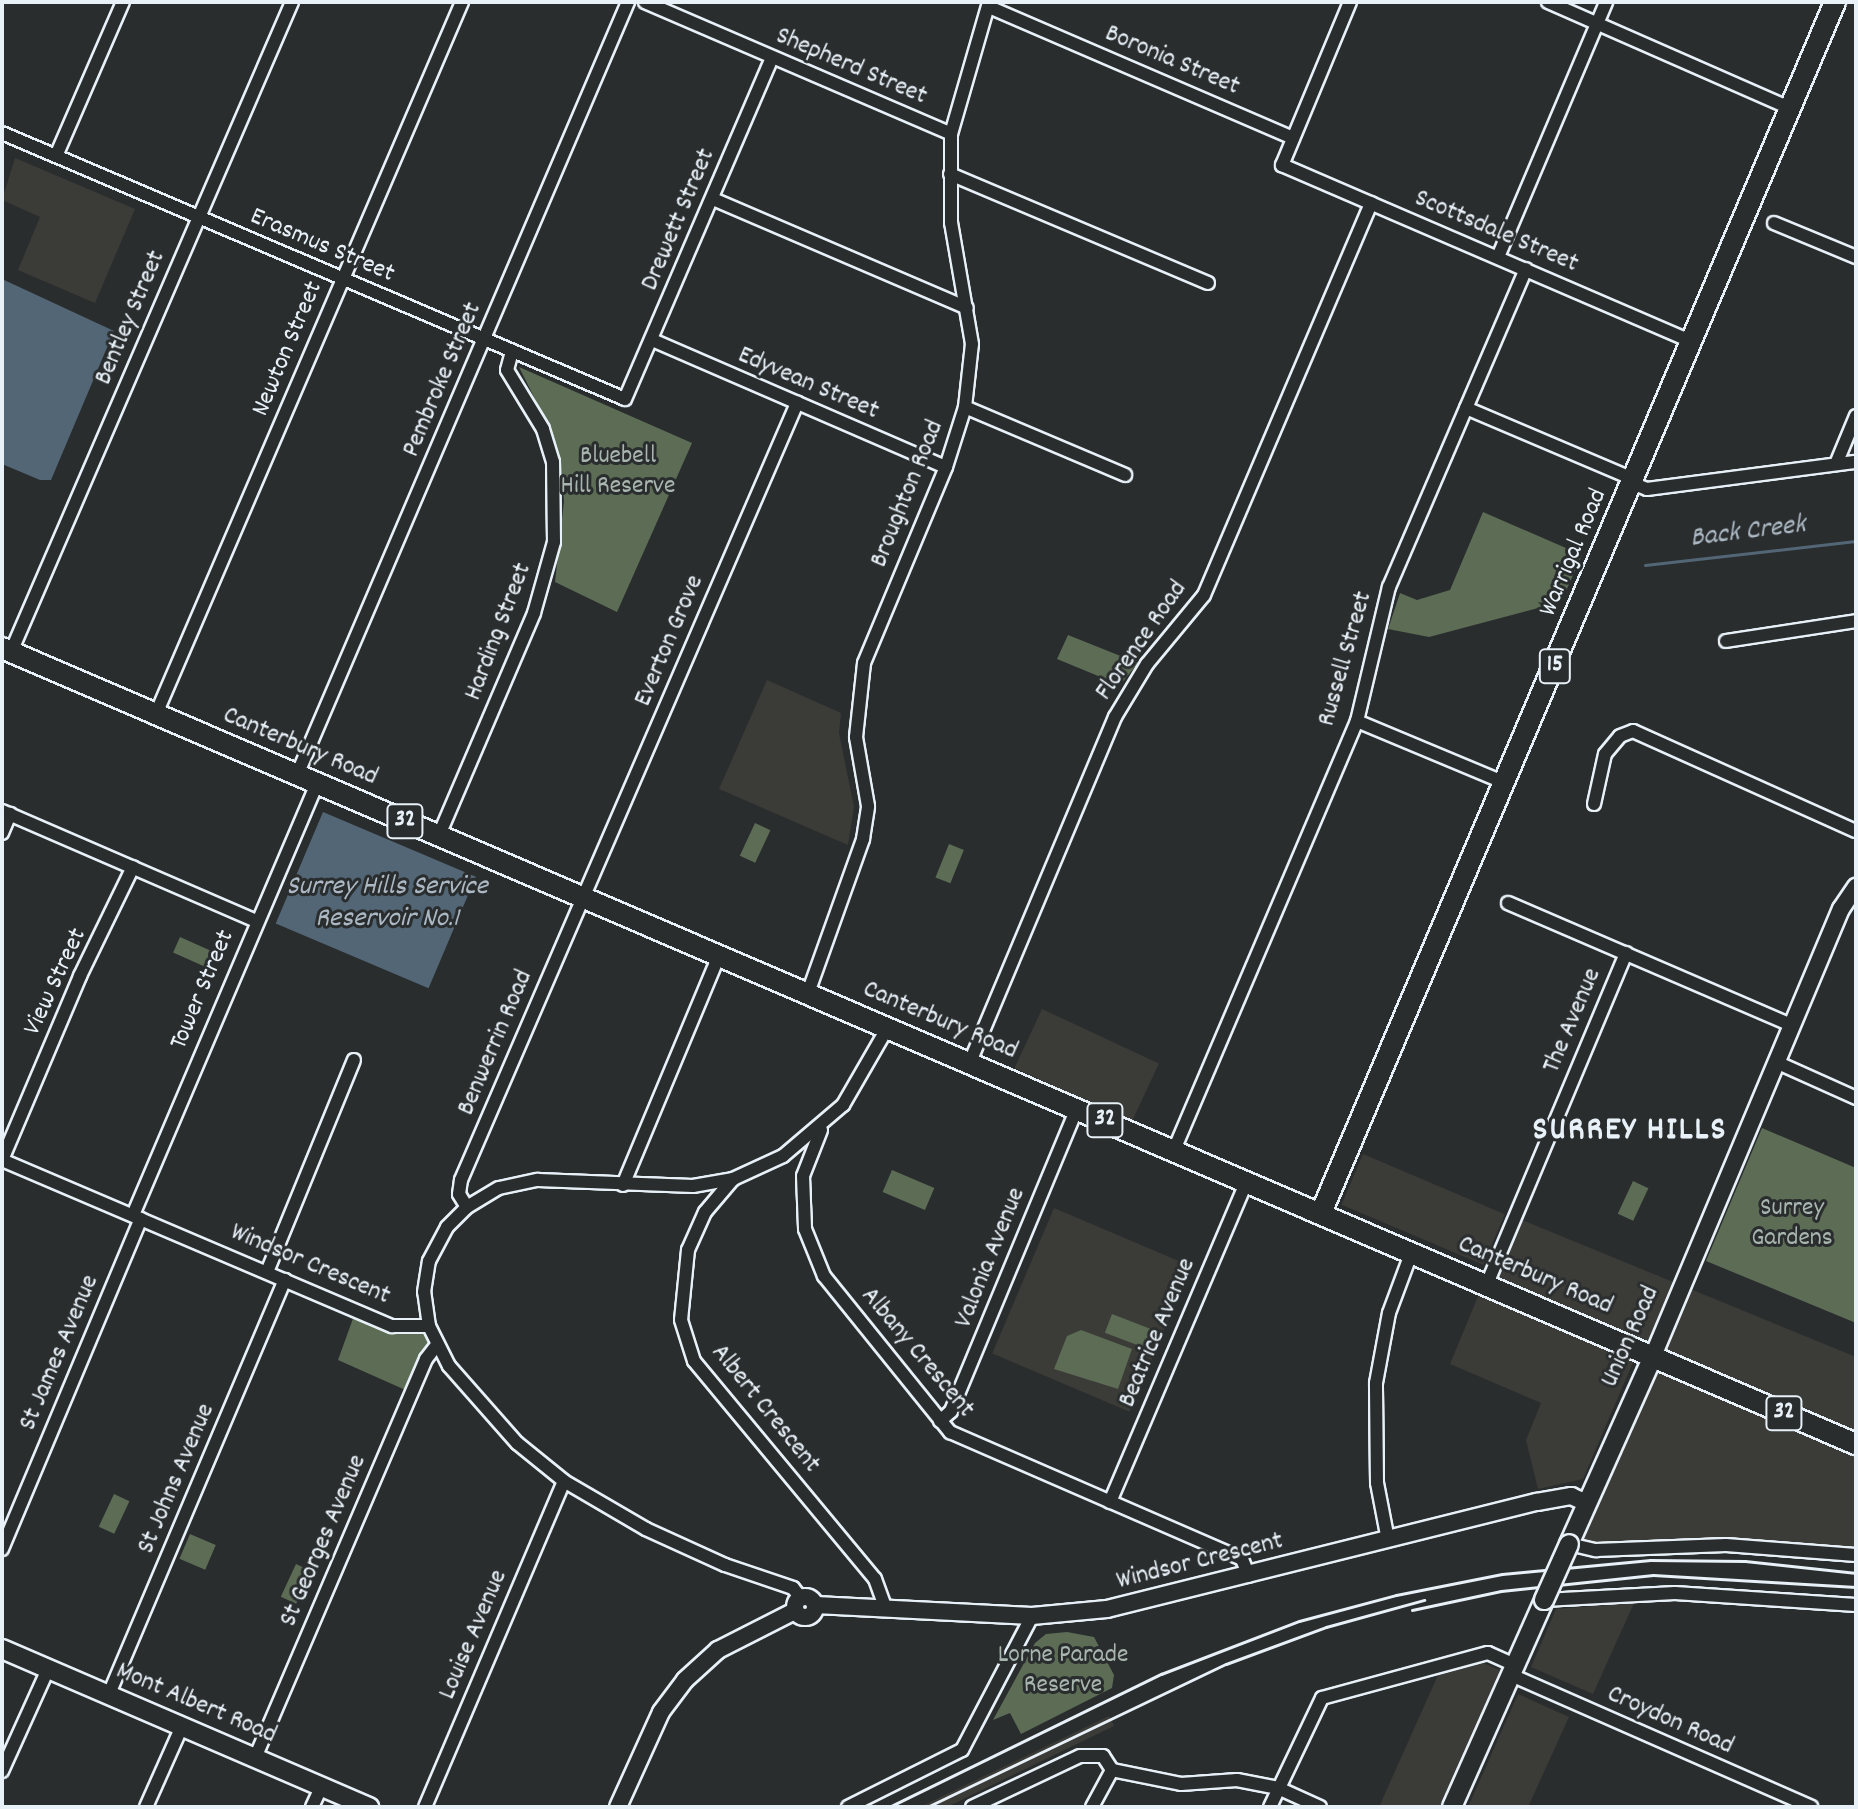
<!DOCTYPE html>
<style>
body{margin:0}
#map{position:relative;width:1858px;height:1809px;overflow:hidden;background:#2a2d2e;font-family:Dekko,sans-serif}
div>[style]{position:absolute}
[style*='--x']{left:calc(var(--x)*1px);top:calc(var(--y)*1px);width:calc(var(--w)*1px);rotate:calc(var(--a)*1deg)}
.built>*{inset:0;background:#3b3b37;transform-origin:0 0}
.green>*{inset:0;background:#5c6c55;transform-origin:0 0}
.water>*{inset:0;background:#536676;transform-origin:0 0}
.stream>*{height:3px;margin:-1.5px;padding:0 1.5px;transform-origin:1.5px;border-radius:1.5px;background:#536676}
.roads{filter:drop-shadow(2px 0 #e8f1f8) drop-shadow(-2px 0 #e8f1f8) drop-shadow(0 2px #e8f1f8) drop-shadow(0 -2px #e8f1f8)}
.minor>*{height:12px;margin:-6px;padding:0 6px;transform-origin:6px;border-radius:6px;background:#2a2d2e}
.tertiary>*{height:16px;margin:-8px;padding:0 8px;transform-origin:8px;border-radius:8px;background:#2a2d2e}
.tertiary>.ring{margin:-8px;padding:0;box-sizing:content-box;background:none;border:16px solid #2a2d2e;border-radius:50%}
.secondary>*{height:18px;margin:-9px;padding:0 9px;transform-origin:9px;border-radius:9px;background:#2a2d2e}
.primary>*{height:20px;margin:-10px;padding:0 10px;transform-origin:10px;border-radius:10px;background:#2a2d2e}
.rail>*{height:3px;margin:-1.5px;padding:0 1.5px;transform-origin:1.5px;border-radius:1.5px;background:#e8f1f8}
.bridges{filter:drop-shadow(2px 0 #e8f1f8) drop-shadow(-2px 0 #e8f1f8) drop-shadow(0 2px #e8f1f8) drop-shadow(0 -2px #e8f1f8)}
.secondary-bridge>*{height:18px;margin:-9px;padding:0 9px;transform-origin:9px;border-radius:9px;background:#2a2d2e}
span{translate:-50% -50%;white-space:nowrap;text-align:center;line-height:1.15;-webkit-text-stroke:6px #2a2d2e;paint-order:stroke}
.shield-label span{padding:2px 6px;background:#2a2d2e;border:2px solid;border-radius:6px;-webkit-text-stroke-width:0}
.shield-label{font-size:24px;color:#e8f1f8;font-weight:700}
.street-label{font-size:26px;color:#e8f1f8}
.park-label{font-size:26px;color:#a9b5af}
.water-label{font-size:28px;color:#acb9c4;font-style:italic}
.district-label{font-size:34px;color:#e8f1f8;font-weight:700;letter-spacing:2px}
.frame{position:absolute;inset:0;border:4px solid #e8f1f8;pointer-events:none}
</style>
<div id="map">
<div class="built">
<div style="clip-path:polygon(15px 158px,135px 209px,95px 303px,18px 270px,40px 217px,2px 200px)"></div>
<div style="clip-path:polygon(767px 680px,841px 713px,839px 733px,854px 807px,848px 845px,719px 789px)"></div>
<div style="left:1042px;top:1009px;width:129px;height:65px;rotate:25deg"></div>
<div style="left:1363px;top:1154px;width:154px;height:55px;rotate:23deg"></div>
<div style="left:1054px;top:1208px;width:149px;height:158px;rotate:23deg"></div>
<div style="clip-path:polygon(1522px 1220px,1856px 1357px,1856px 1555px,1569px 1544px,1652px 1356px,1494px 1287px)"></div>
<div style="clip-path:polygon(1479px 1294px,1634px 1360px,1583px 1479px,1538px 1489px,1526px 1440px,1541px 1403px,1450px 1364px)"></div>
<div style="clip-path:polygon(1634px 1603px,1593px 1694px,1531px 1667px,1556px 1609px)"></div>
<div style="clip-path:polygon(1483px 1663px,1500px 1670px,1439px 1807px,1379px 1807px,1438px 1675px)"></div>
<div style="clip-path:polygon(1518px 1694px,1569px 1717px,1528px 1807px,1468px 1807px)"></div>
<div style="clip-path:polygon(1109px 1716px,1114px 1726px,947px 1807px,920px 1807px)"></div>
</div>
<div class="green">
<div style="clip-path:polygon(519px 367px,692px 443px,617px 612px,555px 582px,564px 501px,561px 470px,551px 431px)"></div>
<div style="clip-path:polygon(1483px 512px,1582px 555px,1561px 602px,1429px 637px,1388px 629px,1400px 593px,1417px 600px,1450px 590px)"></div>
<div style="clip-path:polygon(1068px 635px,1138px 663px,1120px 685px,1057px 659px)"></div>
<div style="left:755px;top:823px;width:17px;height:36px;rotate:25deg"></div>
<div style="left:949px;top:844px;width:16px;height:36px;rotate:22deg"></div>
<div style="left:180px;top:937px;width:35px;height:17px;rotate:24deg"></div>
<div style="clip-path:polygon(1762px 1128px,1856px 1168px,1856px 1323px,1706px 1261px)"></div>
<div style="left:892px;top:1170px;width:46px;height:24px;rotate:23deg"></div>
<div style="left:1633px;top:1181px;width:17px;height:36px;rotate:25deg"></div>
<div style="clip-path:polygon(355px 1313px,407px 1332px,428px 1328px,434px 1345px,410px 1392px,338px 1360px)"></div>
<div style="left:1112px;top:1314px;width:45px;height:20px;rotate:21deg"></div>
<div style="clip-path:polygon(1081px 1330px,1132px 1349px,1118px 1389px,1054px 1369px,1067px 1336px)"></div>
<div style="left:114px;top:1494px;width:17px;height:36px;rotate:25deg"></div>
<div style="left:190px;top:1534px;width:28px;height:27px;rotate:23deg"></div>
<div style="left:296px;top:1564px;width:17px;height:36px;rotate:25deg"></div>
<div style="clip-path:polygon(1067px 1632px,1094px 1637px,1114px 1675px,1112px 1688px,1021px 1734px,1010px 1713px,993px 1720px,1035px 1643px,1046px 1634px)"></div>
</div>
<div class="water">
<div style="clip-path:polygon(2px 279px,114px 331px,51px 480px,40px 480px,2px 464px)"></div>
<div style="left:323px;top:812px;width:166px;height:121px;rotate:23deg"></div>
</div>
<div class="stream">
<div style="--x:1645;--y:565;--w:212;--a:-6.5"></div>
</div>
<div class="roads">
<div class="minor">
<div style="--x:645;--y:2;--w:333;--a:23.3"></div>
<div style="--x:1350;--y:2;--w:177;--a:112.6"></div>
<div style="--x:1282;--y:165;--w:445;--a:23.3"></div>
<div style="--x:1548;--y:2;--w:264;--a:23.7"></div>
<div style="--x:989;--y:7;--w:331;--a:23.3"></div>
<div style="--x:2;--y:133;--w:677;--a:23.12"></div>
<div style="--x:625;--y:399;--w:372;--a:-66.7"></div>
<div style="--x:56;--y:156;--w:168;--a:-66.5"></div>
<div style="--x:950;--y:174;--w:280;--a:22.9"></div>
<div style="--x:713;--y:199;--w:276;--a:23.2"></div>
<div style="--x:1774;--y:223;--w:89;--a:22.5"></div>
<div style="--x:1498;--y:257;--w:277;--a:-67"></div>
<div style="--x:652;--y:340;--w:320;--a:23.4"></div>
<div style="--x:965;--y:407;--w:174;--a:23"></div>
<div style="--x:1466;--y:408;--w:181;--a:23"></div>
<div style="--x:1836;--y:464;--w:52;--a:-67.4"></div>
<div style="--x:1632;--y:483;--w:16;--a:22"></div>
<div style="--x:1647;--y:489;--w:211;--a:-7.4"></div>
<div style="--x:1726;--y:641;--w:132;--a:-8.7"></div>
<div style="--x:11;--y:652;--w:708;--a:-66.62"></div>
<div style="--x:156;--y:714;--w:775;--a:-66.74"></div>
<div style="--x:1357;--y:721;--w:160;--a:22.7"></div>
<div style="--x:297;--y:775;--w:841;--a:-66.82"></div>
<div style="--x:1594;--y:804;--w:51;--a:-77.6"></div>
<div style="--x:1605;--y:754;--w:23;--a:-50"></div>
<div style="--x:1620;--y:736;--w:14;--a:-21"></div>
<div style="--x:1633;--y:731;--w:244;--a:24.2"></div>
<div style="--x:2;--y:811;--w:277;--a:23.4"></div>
<div style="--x:2;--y:833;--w:21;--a:-67"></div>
<div style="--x:439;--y:835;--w:241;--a:-66.8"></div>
<div style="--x:534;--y:613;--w:74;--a:-74.3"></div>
<div style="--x:554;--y:542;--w:80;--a:-90.7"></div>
<div style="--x:553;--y:462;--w:34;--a:-107"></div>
<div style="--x:543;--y:429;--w:69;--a:-121.4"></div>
<div style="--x:507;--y:370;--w:20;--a:-75"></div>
<div style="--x:1508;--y:903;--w:308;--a:23.3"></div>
<div style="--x:808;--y:993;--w:164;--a:-70.3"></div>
<div style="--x:863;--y:839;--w:33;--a:-81"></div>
<div style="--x:868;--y:806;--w:70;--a:-99.9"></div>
<div style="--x:856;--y:737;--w:74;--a:-83.8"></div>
<div style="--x:864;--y:663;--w:212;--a:-67.3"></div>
<div style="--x:946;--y:467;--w:63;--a:-72.4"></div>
<div style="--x:965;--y:407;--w:63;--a:-83.7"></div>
<div style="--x:972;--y:344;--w:123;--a:-99.8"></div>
<div style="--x:951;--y:223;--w:89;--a:-90"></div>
<div style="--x:951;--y:134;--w:137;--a:-73.9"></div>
<div style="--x:970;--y:1062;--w:374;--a:-67.2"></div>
<div style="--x:1115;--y:717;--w:62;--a:-58.9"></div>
<div style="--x:1147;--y:664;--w:89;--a:-50.4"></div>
<div style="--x:1204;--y:595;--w:426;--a:-66.9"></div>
<div style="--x:1776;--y:1062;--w:88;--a:24.2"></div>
<div style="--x:821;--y:1130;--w:49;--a:111.4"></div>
<div style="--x:803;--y:1176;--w:53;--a:87.8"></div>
<div style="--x:805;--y:1229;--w:51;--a:68"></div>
<div style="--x:824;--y:1276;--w:201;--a:51.1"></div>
<div style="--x:950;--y:1432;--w:318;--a:23.5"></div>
<div style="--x:1242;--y:1559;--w:18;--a:68"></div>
<div style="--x:1174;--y:1150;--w:466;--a:-66.9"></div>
<div style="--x:1357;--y:721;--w:138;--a:-76.6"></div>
<div style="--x:1389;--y:587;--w:346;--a:-66.7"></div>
<div style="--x:2;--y:1160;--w:424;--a:23.1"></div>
<div style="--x:392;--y:1326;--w:37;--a:0"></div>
<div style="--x:2;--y:1160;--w:200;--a:-67"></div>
<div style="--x:80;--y:976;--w:121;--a:-64.1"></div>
<div style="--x:733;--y:1179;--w:43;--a:130.3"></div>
<div style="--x:705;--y:1212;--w:42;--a:114.1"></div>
<div style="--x:688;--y:1250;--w:70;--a:95.7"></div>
<div style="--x:681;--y:1320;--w:43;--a:72.4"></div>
<div style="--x:694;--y:1361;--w:283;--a:50.3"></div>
<div style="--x:875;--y:1579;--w:30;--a:70"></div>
<div style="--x:623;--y:1185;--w:249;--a:-67.3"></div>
<div style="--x:467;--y:1207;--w:15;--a:-122"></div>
<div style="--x:459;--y:1194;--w:14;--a:-82"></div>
<div style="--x:461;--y:1180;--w:847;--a:-66.61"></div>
<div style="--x:133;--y:1215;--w:470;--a:-66.9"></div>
<div style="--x:267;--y:1272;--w:229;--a:-67.7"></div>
<div style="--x:1487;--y:1284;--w:359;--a:-67.2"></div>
<div style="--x:940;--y:1421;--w:15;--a:-42"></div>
<div style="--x:951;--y:1411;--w:328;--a:-67.4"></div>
<div style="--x:1110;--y:1502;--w:349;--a:-66.9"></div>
<div style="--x:1388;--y:1540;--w:58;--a:-100.9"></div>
<div style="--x:1377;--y:1483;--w:100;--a:-90.6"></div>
<div style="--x:1376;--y:1383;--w:71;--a:-79.5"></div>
<div style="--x:1389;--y:1313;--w:66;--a:-69.6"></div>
<div style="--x:1569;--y:1544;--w:28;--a:13"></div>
<div style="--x:1596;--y:1550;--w:130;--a:-2.2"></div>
<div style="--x:1726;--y:1545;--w:130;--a:4.4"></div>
<div style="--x:2;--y:1549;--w:358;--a:-67.2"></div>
<div style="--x:801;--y:1598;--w:13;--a:-129"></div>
<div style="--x:793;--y:1588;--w:72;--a:-161.3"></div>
<div style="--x:725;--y:1565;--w:87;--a:-155.5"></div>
<div style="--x:646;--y:1529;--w:95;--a:-149.7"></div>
<div style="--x:564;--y:1481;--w:60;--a:-141"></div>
<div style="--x:517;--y:1443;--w:103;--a:-131.4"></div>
<div style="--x:449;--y:1366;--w:45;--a:-116.6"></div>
<div style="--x:429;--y:1326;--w:34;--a:-98"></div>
<div style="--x:424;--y:1292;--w:31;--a:-81"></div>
<div style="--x:429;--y:1261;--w:38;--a:-62"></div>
<div style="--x:447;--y:1227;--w:28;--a:-45"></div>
<div style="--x:467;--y:1207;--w:37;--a:-31"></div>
<div style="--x:499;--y:1188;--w:40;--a:-12"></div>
<div style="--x:538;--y:1180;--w:155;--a:2.2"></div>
<div style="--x:693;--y:1186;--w:41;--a:-9.9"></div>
<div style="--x:733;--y:1179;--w:55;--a:-24.7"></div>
<div style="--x:783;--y:1156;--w:79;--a:-40.4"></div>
<div style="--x:843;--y:1105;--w:90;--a:-60"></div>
<div style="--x:1544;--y:1600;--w:131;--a:-3.1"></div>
<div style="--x:1675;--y:1593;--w:181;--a:3.8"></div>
<div style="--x:1511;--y:1675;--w:328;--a:23.7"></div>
<div style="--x:109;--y:1694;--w:450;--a:-67"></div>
<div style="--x:255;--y:1758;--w:434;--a:-66.8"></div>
<div style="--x:426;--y:1359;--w:18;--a:-52"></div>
<div style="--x:1112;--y:1770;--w:70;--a:11.5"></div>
<div style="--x:1181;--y:1784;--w:56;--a:-4.1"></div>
<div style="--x:1237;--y:1780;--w:42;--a:11"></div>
<div style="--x:1278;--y:1788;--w:46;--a:24.3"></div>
<div style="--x:2;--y:1771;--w:112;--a:-65.7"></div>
<div style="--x:146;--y:1807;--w:89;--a:-66"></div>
<div style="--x:312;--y:1807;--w:23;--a:-65"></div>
<div style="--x:425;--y:1807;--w:354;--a:-66.9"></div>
<div style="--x:848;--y:1807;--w:127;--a:-26.6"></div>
<div style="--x:962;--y:1750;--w:151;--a:-62.4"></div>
<div style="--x:972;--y:1807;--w:119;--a:-25.3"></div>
<div style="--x:1080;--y:1756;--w:23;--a:0"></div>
<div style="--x:1103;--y:1756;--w:17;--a:57"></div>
<div style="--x:1092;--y:1807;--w:42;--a:-61.6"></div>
<div style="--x:1270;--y:1807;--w:121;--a:-64.5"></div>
<div style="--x:1322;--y:1698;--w:172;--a:-15.2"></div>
<div style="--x:1488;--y:1653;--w:30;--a:24"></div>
</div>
<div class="tertiary">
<div style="--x:1653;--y:1356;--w:485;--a:-67.2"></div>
<div style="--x:1841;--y:909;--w:27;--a:-56"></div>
<div class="ring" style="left:795px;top:1597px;width:4px;height:4px"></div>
<div style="--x:816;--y:1605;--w:216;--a:2.9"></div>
<div style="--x:1032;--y:1616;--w:75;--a:-5.3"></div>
<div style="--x:1107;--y:1609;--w:443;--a:-14"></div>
<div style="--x:1537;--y:1502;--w:35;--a:-10"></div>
<div style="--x:1571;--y:1496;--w:17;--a:24"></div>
<div style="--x:618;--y:1807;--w:104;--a:-65.6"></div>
<div style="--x:661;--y:1712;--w:40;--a:-53"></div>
<div style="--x:685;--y:1680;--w:45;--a:-42.3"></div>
<div style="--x:718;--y:1650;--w:86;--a:-26.9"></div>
</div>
<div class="secondary">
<div style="--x:1569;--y:1544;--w:206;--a:-65.9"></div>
<div style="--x:2;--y:1649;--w:400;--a:23.3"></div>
<div style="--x:1452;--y:1807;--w:227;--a:-66"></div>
</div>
<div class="primary">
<div style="--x:2;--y:648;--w:2018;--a:23.24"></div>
<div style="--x:1321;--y:1213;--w:1316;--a:-67"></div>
</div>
</div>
<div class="rail">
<div style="--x:1412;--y:1610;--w:91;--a:-12.1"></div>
<div style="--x:1501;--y:1591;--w:153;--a:-6"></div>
<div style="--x:1653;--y:1575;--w:203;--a:3.4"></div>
<div style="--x:889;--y:1807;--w:303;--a:-26.1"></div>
<div style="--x:1161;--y:1674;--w:148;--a:-21"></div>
<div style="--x:1299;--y:1621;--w:100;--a:-15"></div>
<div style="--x:1396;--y:1595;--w:108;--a:-11.2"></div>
<div style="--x:1502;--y:1574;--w:149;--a:-5.4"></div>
<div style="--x:1650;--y:1560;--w:95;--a:0.6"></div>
<div style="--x:1745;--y:1561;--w:112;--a:6.2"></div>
<div style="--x:927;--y:1807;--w:331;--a:-25.6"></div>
<div style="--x:1226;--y:1664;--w:107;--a:-20.3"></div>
<div style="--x:1326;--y:1627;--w:102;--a:-15.4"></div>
</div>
<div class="bridges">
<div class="secondary-bridge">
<div style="--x:1544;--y:1600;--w:61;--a:-65.9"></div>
</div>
</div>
<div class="shield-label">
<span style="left:1555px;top:666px">15</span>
<span style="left:405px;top:821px">32</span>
<span style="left:1105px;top:1120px">32</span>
<span style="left:1784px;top:1413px">32</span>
</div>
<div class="street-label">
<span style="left:1172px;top:61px;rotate:23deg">Boronia Street</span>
<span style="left:851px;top:67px;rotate:23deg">Shepherd Street</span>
<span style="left:679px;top:220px;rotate:-67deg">Drewett Street</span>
<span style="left:1496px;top:232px;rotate:23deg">Scottsdale Street</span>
<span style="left:322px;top:246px;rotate:23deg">Erasmus Street</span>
<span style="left:131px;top:318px;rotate:-67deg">Bentley Street</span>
<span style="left:288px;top:349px;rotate:-67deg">Newton Street</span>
<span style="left:443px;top:380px;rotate:-67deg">Pembroke Street</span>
<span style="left:808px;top:384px;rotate:23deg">Edyvean Street</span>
<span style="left:908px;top:494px;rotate:-68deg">Broughton Road</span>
<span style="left:1574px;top:553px;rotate:-67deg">Warrigal Road</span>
<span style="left:499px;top:632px;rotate:-69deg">Harding Street</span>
<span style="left:670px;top:641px;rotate:-67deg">Everton Grove</span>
<span style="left:1142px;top:641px;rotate:-55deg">Florence Road</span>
<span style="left:1346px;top:659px;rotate:-74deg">Russell Street</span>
<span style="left:300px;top:747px;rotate:23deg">Canterbury Road</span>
<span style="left:56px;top:982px;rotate:-65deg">View Street</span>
<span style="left:203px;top:990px;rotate:-67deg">Tower Street</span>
<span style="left:940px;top:1021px;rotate:23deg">Canterbury Road</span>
<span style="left:1573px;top:1021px;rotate:-67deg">The Avenue</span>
<span style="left:496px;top:1043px;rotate:-67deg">Benwerrin Road</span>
<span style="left:991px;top:1258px;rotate:-68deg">Valonia Avenue</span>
<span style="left:310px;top:1265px;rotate:23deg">Windsor Crescent</span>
<span style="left:1535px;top:1276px;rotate:23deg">Canterbury Road</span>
<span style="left:1158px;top:1333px;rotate:-67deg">Beatrice Avenue</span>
<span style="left:1631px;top:1337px;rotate:-66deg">Union Road</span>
<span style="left:60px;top:1353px;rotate:-67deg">St James Avenue</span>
<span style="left:917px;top:1353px;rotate:50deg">Albany Crescent</span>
<span style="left:765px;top:1409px;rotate:51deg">Albert Crescent</span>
<span style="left:177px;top:1479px;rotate:-67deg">St Johns Avenue</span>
<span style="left:324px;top:1541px;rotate:-67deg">St Georges Avenue</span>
<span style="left:1200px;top:1562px;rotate:-14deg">Windsor Crescent</span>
<span style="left:474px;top:1635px;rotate:-67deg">Louise Avenue</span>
<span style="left:196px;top:1704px;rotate:23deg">Mont Albert Road</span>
<span style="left:1670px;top:1721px;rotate:24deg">Croydon Road</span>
</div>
<div class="park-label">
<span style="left:618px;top:472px">Bluebell<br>Hill Reserve</span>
<span style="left:1792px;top:1224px">Surrey<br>Gardens</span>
<span style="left:1063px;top:1671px">Lorne Parade<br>Reserve</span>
</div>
<div class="water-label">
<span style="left:1748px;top:533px;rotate:-7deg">Back Creek</span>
<span style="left:387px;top:904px">Surrey Hills Service<br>Reservoir No.1</span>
</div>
<div class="district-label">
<span style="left:1630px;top:1132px">SURREY HILLS</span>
</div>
<div class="frame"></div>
</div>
